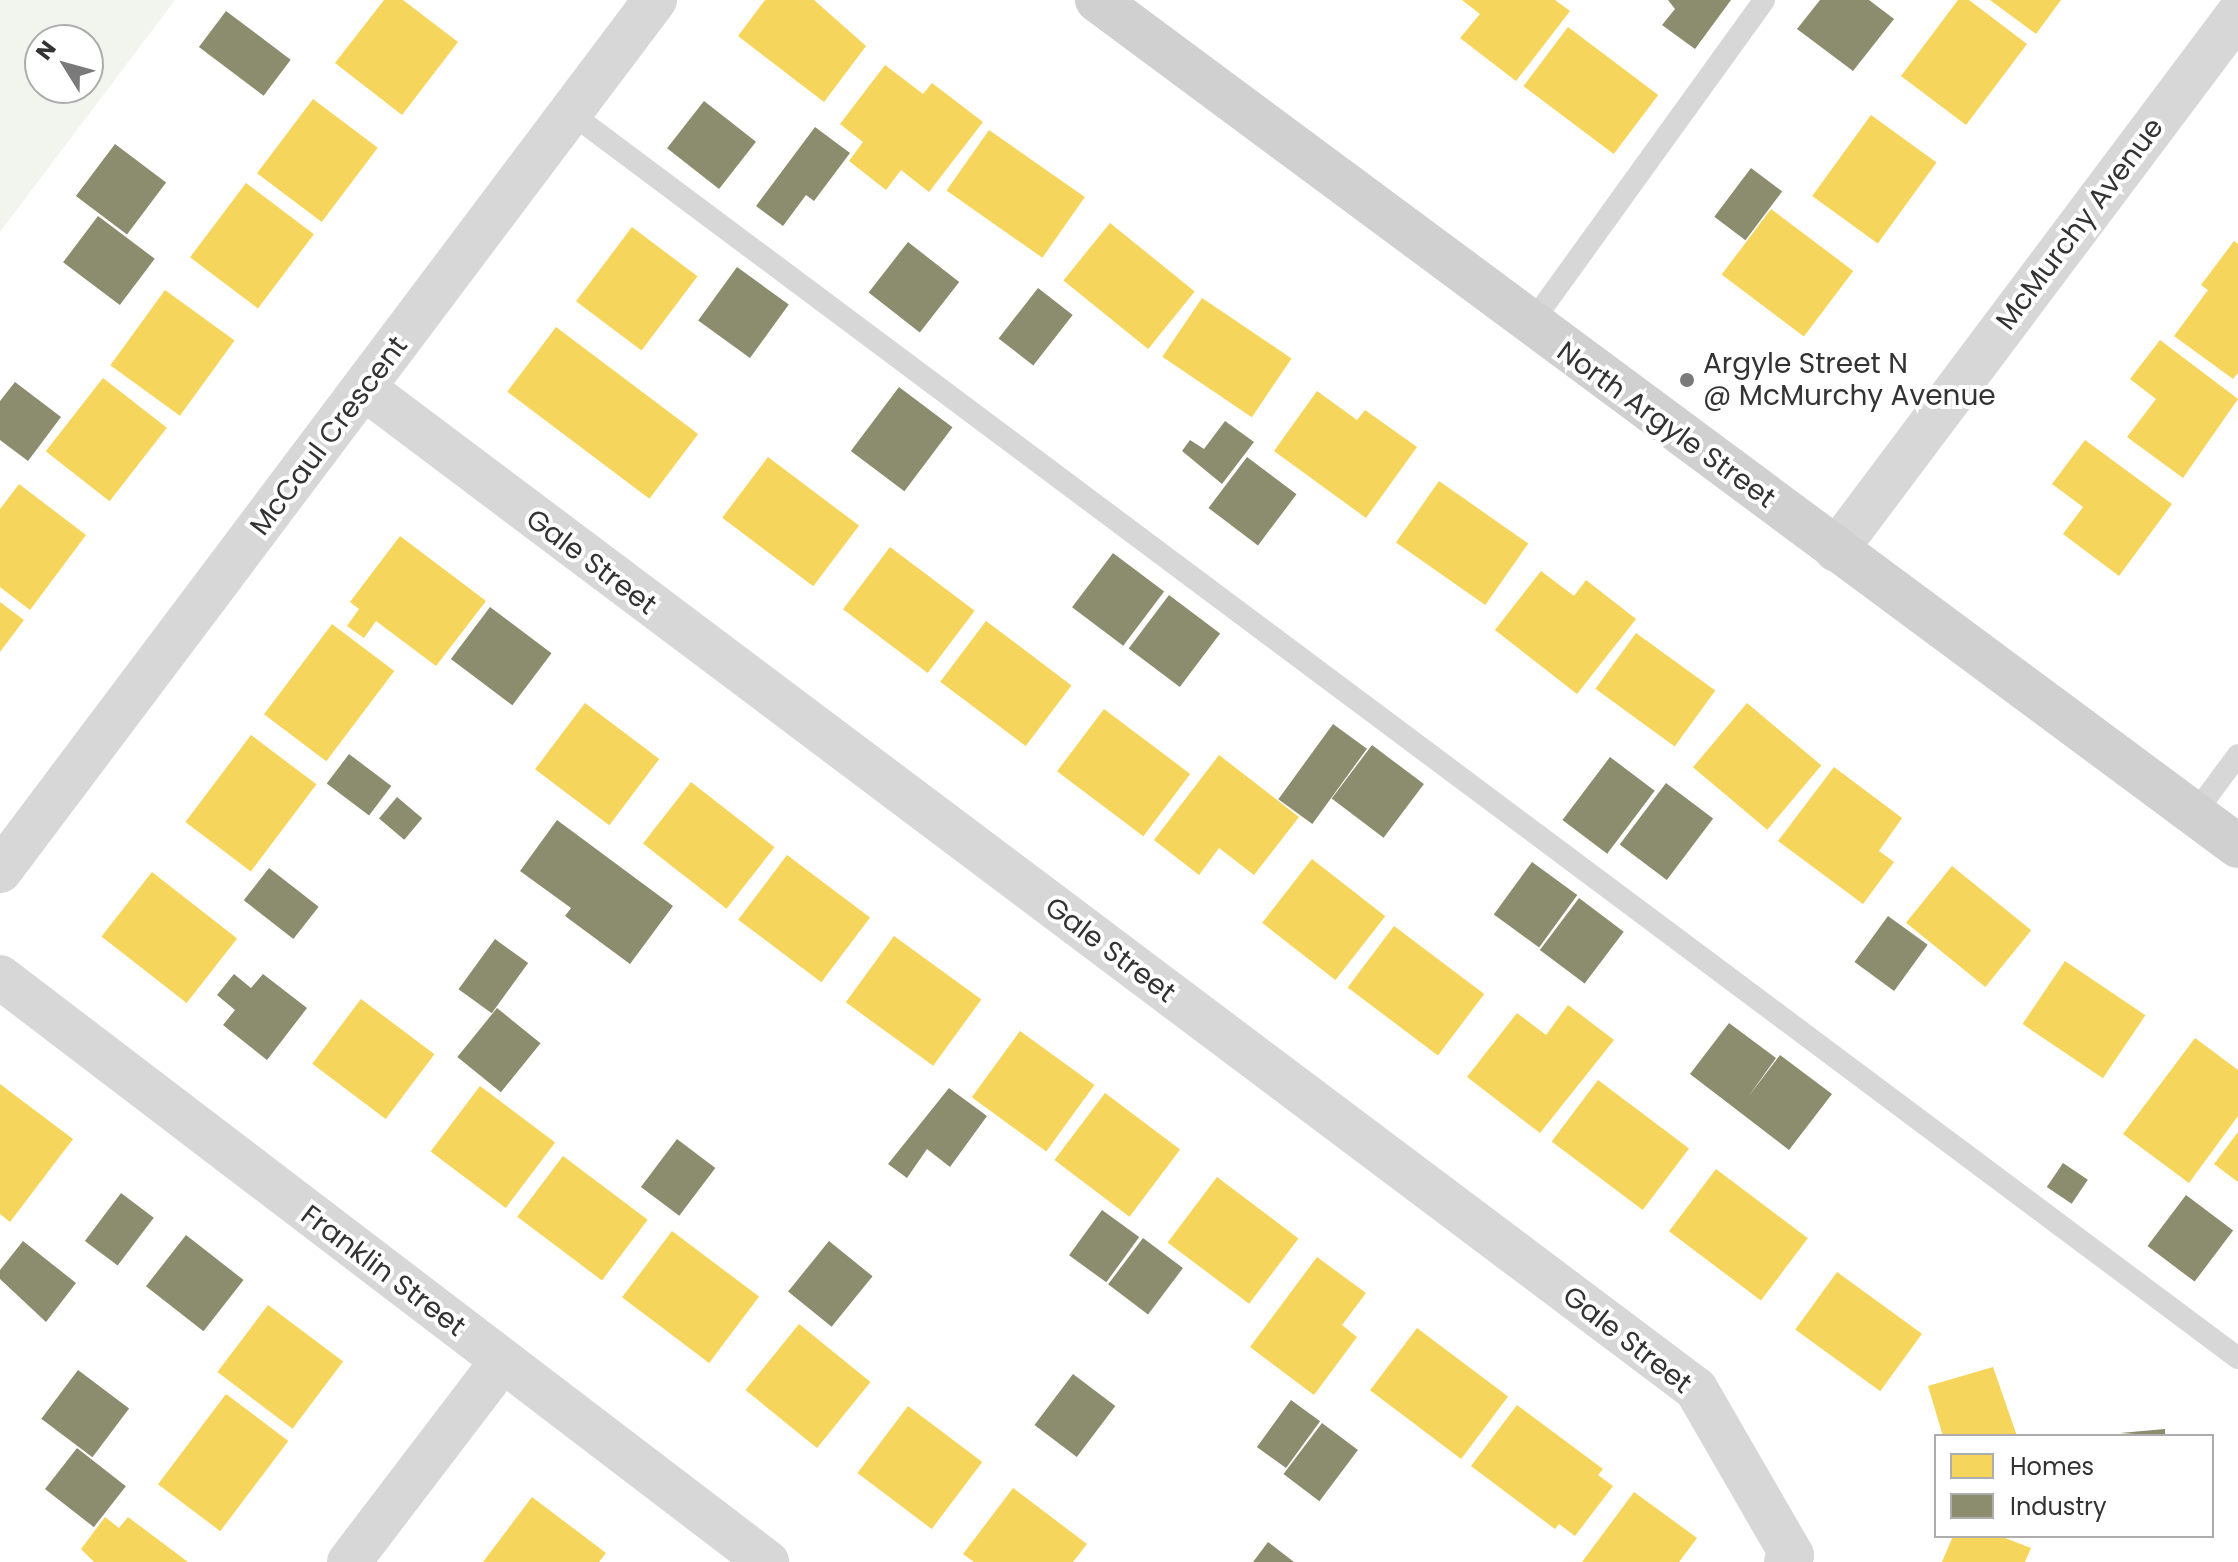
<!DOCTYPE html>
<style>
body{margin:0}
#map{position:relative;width:2238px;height:1562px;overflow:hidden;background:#fff;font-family:Poppins,sans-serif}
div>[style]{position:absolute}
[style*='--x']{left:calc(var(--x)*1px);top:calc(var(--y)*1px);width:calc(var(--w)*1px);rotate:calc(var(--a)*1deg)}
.green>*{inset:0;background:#f1f5ed}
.homes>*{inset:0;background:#f6d55c;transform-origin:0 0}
.industry>*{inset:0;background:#8c8c6e;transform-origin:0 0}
.lane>*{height:22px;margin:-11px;padding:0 11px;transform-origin:11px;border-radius:11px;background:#d7d7d7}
.street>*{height:44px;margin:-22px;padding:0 22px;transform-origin:22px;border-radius:22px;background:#d7d7d7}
.secondary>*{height:44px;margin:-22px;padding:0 22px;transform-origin:22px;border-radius:22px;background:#d0d0d0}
.dots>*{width:22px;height:22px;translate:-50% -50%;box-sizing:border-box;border:4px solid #fff;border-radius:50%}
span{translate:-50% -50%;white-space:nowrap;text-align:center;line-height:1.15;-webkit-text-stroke:8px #fff;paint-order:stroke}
.street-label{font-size:28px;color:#333}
.poi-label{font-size:28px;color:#333}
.left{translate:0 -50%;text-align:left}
.legend{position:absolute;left:1934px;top:1434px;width:280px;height:104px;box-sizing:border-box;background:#fff;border:2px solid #adadad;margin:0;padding:10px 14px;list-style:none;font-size:24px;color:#333}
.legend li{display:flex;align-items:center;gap:16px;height:40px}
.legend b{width:40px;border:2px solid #adadad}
.north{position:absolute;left:24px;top:24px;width:80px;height:80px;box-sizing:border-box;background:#fff;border:2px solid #adadad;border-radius:50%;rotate:307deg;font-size:22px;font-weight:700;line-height:32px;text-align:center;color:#333}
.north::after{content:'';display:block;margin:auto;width:28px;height:36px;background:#7a7a7a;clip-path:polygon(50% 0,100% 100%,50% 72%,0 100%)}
</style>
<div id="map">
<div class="green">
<div style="clip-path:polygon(evenodd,0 0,175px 0,0 232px,0 0,40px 40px,88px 40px,88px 88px,40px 88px,40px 40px)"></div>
</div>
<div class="homes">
<div style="clip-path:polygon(384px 0,403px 0,458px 42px,402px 115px,335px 63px)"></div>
<div style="clip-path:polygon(765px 0,814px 0,866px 46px,824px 102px,738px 36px)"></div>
<div style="clip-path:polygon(1462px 0,1555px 0,1570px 11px,1516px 81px,1460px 38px,1480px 14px)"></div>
<div style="clip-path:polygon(1958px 0,1969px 0,2027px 44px,1966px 125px,1901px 76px)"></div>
<div style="clip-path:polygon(1990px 0,2061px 0,2036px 34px)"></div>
<div style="left:1568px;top:27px;width:113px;height:74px;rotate:37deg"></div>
<div style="clip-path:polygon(885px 65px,923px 94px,932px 83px,983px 122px,929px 192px,901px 170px,886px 190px,849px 161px,863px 142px,840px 124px)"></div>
<div style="left:313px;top:99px;width:81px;height:93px;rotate:37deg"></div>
<div style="left:1871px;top:115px;width:81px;height:100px;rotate:36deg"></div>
<div style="left:989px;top:130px;width:117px;height:74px;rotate:35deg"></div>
<div style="left:246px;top:183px;width:85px;height:93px;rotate:37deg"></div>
<div style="left:1771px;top:209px;width:103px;height:82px;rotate:37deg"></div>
<div style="left:1110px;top:223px;width:109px;height:74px;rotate:39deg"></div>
<div style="left:632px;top:227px;width:82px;height:93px;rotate:37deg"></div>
<div style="clip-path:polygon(2234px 241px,2238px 244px,2238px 373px,2233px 379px,2174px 336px,2208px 290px,2201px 285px)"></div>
<div style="left:165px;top:290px;width:86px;height:93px;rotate:36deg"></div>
<div style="left:1202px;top:298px;width:108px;height:71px;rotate:34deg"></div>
<div style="left:556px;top:327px;width:178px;height:81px;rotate:37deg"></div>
<div style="clip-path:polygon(2160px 340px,2238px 399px,2183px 478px,2127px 437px,2156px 399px,2130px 379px)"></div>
<div style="left:103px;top:378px;width:81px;height:93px;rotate:38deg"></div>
<div style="clip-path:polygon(1317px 391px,1357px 420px,1365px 410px,1417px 447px,1366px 518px,1274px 451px)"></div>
<div style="clip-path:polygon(2085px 440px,2172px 504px,2119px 576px,2063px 534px,2083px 507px,2052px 484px)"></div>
<div style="left:768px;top:457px;width:114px;height:76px;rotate:37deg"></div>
<div style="left:1439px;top:481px;width:109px;height:75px;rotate:35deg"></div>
<div style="clip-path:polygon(19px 484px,86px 535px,30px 610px,0 587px,0 509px)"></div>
<div style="clip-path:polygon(400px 536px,486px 601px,436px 666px,376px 621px,364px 638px,347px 626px,359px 609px,350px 602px)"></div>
<div style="left:890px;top:547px;width:106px;height:78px;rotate:37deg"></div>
<div style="clip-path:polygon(1541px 571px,1574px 596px,1586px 580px,1636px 619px,1577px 694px,1495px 630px)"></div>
<div style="clip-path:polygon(0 602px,24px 620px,0 652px)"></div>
<div style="left:986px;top:621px;width:107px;height:76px;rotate:37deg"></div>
<div style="left:332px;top:624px;width:78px;height:113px;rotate:37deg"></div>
<div style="left:1636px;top:633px;width:98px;height:69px;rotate:36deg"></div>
<div style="left:585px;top:703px;width:93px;height:83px;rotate:37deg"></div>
<div style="left:1747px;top:703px;width:97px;height:84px;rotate:40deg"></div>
<div style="left:1104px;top:709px;width:108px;height:78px;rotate:37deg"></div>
<div style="left:251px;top:735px;width:82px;height:109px;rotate:37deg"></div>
<div style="clip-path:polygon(1219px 755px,1299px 817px,1254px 875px,1219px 848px,1199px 875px,1154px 840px)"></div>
<div style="clip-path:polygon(1834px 767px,1902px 818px,1879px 851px,1894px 862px,1863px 904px,1778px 841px)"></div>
<div style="left:691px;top:782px;width:106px;height:78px;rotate:38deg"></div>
<div style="left:787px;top:855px;width:104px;height:81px;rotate:37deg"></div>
<div style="left:1312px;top:859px;width:93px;height:81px;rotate:38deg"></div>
<div style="left:1952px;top:866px;width:102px;height:73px;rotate:39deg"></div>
<div style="left:152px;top:872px;width:108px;height:82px;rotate:38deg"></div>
<div style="left:1394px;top:926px;width:113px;height:77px;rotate:37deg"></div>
<div style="left:894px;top:936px;width:108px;height:82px;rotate:36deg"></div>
<div style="left:2065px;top:961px;width:97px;height:76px;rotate:34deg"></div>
<div style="left:361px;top:999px;width:92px;height:81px;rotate:37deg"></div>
<div style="clip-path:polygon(1568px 1005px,1614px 1040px,1540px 1133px,1467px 1077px,1517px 1013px,1546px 1035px)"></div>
<div style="left:1020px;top:1031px;width:92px;height:82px;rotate:36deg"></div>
<div style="clip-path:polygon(2195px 1038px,2238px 1070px,2238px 1116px,2189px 1183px,2123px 1134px)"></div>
<div style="left:1598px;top:1080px;width:114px;height:77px;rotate:37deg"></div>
<div style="clip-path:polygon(0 1084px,73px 1139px,10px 1222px,0 1214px)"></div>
<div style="left:480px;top:1086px;width:94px;height:82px;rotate:37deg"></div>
<div style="left:1105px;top:1093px;width:94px;height:84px;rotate:37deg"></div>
<div style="clip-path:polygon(2238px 1132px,2238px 1182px,2214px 1164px)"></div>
<div style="left:563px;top:1156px;width:106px;height:76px;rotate:37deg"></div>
<div style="left:1716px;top:1169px;width:115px;height:78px;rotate:37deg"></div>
<div style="left:1217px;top:1177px;width:102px;height:82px;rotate:37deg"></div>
<div style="left:672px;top:1231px;width:109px;height:83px;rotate:37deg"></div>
<div style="clip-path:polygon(1317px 1257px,1366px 1293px,1342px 1325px,1357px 1337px,1314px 1395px,1250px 1347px)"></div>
<div style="left:1837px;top:1272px;width:105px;height:71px;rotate:36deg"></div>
<div style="left:268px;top:1305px;width:94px;height:84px;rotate:37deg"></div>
<div style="left:799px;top:1324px;width:92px;height:85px;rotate:39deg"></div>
<div style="left:1417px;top:1328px;width:114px;height:78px;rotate:37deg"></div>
<div style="clip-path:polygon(1993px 1367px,2017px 1436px,1943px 1436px,1928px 1386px)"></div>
<div style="left:226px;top:1394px;width:78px;height:113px;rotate:37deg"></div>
<div style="clip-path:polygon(1517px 1405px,1603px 1469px,1598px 1475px,1613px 1486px,1575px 1536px,1559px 1524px,1555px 1529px,1471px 1466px)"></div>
<div style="left:908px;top:1406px;width:93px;height:84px;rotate:37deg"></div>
<div style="clip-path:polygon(1013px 1488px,1087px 1544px,1073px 1562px,974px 1562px,963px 1554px)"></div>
<div style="clip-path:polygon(1634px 1492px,1697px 1538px,1679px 1562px,1582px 1562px)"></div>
<div style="clip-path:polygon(532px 1497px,606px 1553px,599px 1562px,483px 1562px)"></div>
<div style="clip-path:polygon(105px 1517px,119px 1528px,128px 1517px,188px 1562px,94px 1562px,81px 1549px)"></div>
<div style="clip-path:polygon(1953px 1536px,2000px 1536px,2031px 1548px,2025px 1562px,1942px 1562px)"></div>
</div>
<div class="industry">
<div style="clip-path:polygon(1668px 0,1731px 0,1695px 49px,1662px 25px,1675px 9px)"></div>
<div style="clip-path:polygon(1820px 0,1869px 0,1894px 19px,1853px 71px,1797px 29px)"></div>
<div style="left:226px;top:11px;width:81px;height:45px;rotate:37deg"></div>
<div style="left:704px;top:101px;width:66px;height:60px;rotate:38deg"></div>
<div style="clip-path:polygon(815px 127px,850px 153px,814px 201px,806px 195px,783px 226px,756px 206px)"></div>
<div style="left:115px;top:144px;width:64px;height:65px;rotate:37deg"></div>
<div style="left:1751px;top:168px;width:39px;height:61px;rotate:37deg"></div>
<div style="left:98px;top:216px;width:71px;height:58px;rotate:37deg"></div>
<div style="left:908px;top:242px;width:65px;height:64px;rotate:38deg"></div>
<div style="left:737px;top:267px;width:64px;height:66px;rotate:36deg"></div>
<div style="left:1038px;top:288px;width:44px;height:64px;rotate:38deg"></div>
<div style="clip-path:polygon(15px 382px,61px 417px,28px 461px,0 440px,0 401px)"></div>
<div style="left:899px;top:387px;width:67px;height:80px;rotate:37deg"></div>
<div style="clip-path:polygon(1225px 421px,1254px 442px,1222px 484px,1182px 451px,1190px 440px,1204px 449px)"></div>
<div style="left:1247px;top:457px;width:62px;height:64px;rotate:37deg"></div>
<div style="left:1113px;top:553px;width:64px;height:68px;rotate:37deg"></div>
<div style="left:1169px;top:595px;width:64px;height:67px;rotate:37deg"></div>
<div style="left:490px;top:607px;width:77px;height:65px;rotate:37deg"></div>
<div style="left:1333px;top:724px;width:42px;height:93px;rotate:36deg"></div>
<div style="left:1372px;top:745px;width:65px;height:67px;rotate:37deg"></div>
<div style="left:349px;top:754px;width:53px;height:37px;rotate:37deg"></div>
<div style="left:1610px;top:757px;width:56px;height:79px;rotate:37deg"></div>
<div style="left:1666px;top:783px;width:59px;height:77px;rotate:37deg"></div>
<div style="left:397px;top:797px;width:33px;height:28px;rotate:40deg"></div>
<div style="clip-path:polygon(557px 820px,673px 906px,630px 964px,565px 916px,571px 908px,520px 871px)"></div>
<div style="left:1532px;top:862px;width:56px;height:65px;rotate:36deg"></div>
<div style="left:269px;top:868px;width:63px;height:41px;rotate:38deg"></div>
<div style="left:1579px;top:898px;width:56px;height:65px;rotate:37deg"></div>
<div style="left:1888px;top:916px;width:49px;height:57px;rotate:36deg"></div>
<div style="left:495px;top:939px;width:41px;height:62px;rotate:36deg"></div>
<div style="clip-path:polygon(234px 974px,251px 988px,263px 974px,307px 1008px,267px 1060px,223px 1025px,235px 1010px,217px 995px)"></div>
<div style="left:497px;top:1008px;width:56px;height:63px;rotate:39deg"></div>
<div style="clip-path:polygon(1729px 1023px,1776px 1058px,1748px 1097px,1780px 1055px,1832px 1094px,1789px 1150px,1690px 1074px)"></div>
<div style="clip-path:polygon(949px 1088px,987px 1116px,950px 1167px,927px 1149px,907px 1178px,888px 1164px)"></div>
<div style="left:677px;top:1139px;width:48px;height:60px;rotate:37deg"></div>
<div style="left:2063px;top:1163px;width:30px;height:29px;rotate:34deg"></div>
<div style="left:121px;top:1193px;width:41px;height:60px;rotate:37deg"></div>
<div style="left:2186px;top:1195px;width:59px;height:64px;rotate:37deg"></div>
<div style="left:1102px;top:1210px;width:46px;height:56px;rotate:36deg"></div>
<div style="left:186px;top:1235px;width:73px;height:65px;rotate:38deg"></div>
<div style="left:1143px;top:1238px;width:50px;height:58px;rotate:37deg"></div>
<div style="clip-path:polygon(23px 1241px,76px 1283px,46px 1322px,0 1279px,0 1270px)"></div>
<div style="left:829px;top:1241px;width:56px;height:65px;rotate:39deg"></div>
<div style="left:78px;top:1370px;width:64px;height:61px;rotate:37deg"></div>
<div style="left:1073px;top:1374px;width:53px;height:64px;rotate:37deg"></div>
<div style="left:1291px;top:1400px;width:36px;height:58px;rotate:36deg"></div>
<div style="left:1322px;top:1423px;width:45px;height:64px;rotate:37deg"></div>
<div style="clip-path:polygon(2165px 1429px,2165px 1436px,2120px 1433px)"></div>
<div style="left:77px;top:1448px;width:62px;height:52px;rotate:38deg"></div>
<div style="clip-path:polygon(1268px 1542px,1294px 1562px,1253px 1562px)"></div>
</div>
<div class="lane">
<div style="--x:572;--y:114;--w:2079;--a:36.75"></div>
<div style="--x:1530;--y:325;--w:400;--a:-54.2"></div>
<div style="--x:2195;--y:813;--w:72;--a:-53.4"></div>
</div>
<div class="street">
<div style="--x:365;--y:389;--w:1665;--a:36.92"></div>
<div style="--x:1696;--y:1389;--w:192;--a:60"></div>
<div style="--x:1792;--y:1555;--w:9;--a:131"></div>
<div style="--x:1836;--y:550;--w:670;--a:-53.13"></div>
<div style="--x:0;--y:871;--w:1090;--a:-53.06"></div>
<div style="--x:0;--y:977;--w:965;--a:37.33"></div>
<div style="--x:349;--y:1562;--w:253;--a:-52.7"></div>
</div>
<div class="secondary">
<div style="--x:1097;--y:0;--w:1420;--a:36.56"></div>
</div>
<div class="dots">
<div style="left:1687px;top:380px;background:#7a7a7a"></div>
</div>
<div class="street-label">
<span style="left:2080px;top:224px;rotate:-53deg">McMurchy Avenue</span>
<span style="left:1666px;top:425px;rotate:36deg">North Argyle Street</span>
<span style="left:329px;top:436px;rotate:-53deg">McCaul Crescent</span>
<span style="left:591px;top:562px;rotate:37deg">Gale Street</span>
<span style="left:1110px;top:950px;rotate:37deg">Gale Street</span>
<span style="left:383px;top:1271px;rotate:37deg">Franklin Street</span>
<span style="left:1627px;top:1340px;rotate:38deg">Gale Street</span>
</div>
<div class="poi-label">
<span class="left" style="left:1703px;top:380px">Argyle Street N<br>@ McMurchy Avenue</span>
</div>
<ul class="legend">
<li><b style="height:22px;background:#f6d55c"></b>Homes</li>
<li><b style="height:22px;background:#8c8c6e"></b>Industry</li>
</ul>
<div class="north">N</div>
</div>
